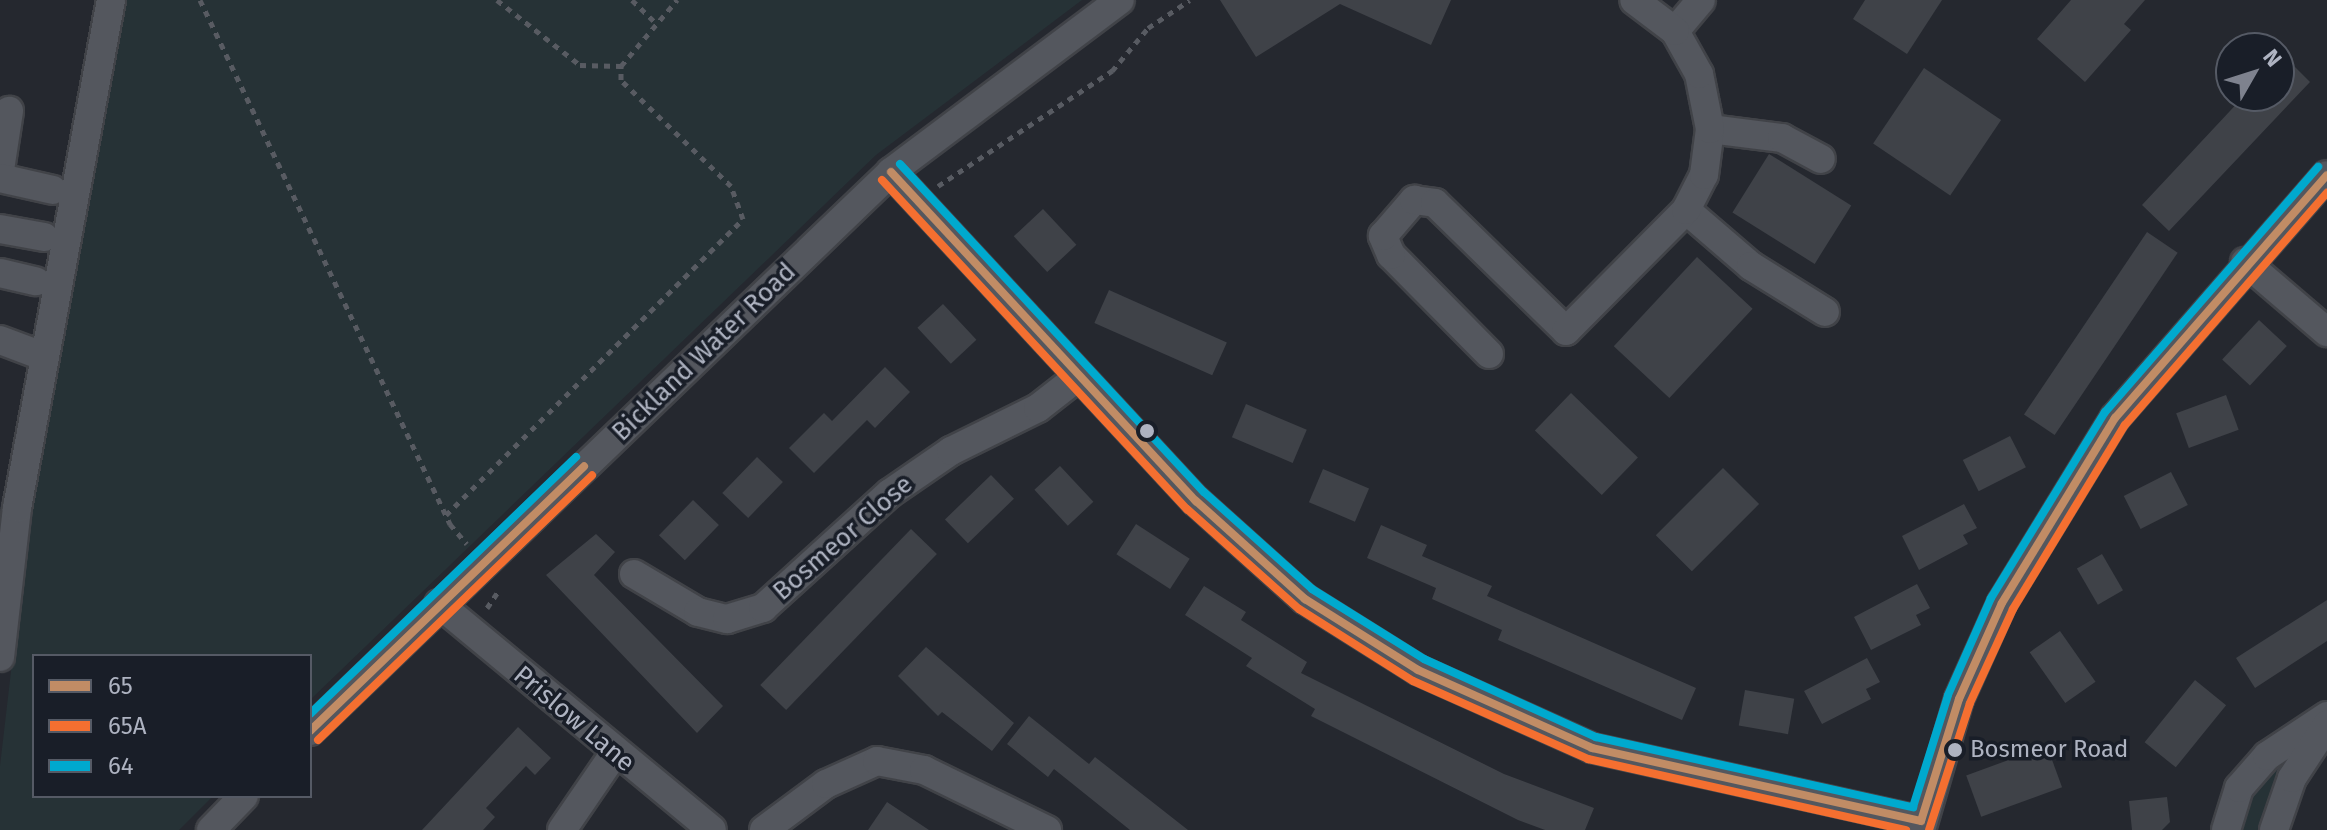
<!DOCTYPE html>
<style>
body{margin:0}
#map{position:relative;width:2327px;height:830px;overflow:hidden;background:#25282f;font-family:"Fira Sans",sans-serif}
div>[style]{position:absolute}
[style*='--x']{left:calc(var(--x)*1px);top:calc(var(--y)*1px);width:calc(var(--w)*1px);rotate:calc(var(--a)*1deg)}
.green>*{inset:0;background:#263236}
.building>*{inset:0;background:#3f4248;transform-origin:0 0}
.path>*{height:5px;margin-top:-2.5px;transform-origin:0;background:repeating-linear-gradient(90deg,#585b62 0 6px,transparent 0 12px)}
.roads{filter:drop-shadow(2px 0 #414348) drop-shadow(-2px 0 #414348) drop-shadow(0 2px #414348) drop-shadow(0 -2px #414348)}
.minor>*{height:28px;margin:-14px;padding:0 14px;transform-origin:14px;border-radius:14px;background:#54575e}
.bus-1>*{height:8px;margin:-4px;padding:0 4px;transform-origin:4px;border-radius:4px;background:#c18c65}
.bus-2>*{height:8px;margin:-4px;padding:0 4px;transform-origin:4px;border-radius:4px;background:#f46f30}
.bus-3>*{height:8px;margin:-4px;padding:0 4px;transform-origin:4px;border-radius:4px;background:#00a9ce}
.dots>*{width:22px;height:22px;translate:-50% -50%;box-sizing:border-box;border:4px solid #191e28;border-radius:50%}
span{translate:-50% -50%;white-space:nowrap;text-align:center;line-height:1.15;-webkit-text-stroke:7px #191e28;paint-order:stroke}
.bus-label{font-size:24px;color:#aeb3c1}
.left{translate:0 -50%;text-align:left}
.street-label{font-size:26px;color:#aeb3c1}
.legend{position:absolute;left:32px;top:654px;width:280px;height:144px;box-sizing:border-box;background:#191e28;border:2px solid #555a65;margin:0;padding:10px 14px;list-style:none;font-size:24px;color:#aeb3c1}
.legend li{display:flex;align-items:center;gap:16px;height:40px}
.legend b{width:40px;border:2px solid #555a65}
.north{position:absolute;left:2215px;top:32px;width:80px;height:80px;box-sizing:border-box;background:#191e28;border:2px solid #555a65;border-radius:50%;rotate:51deg;font-size:22px;font-weight:700;line-height:32px;text-align:center;color:#aeb3c1}
.north::after{content:'';display:block;margin:auto;width:28px;height:36px;background:#7e828e;clip-path:polygon(50% 0,100% 100%,50% 72%,0 100%)}
</style>
<div id="map">
<div class="green">
<div style="clip-path:polygon(123px 0,1082px 0,876px 155px,310px 700px,310px 656px,34px 656px,34px 796px,213px 796px,179px 830px,0 830px,0 766px,30px 508px)"></div>
<div style="clip-path:polygon(2297px 746px,2264px 830px,2237px 830px,2248px 795px)"></div>
</div>
<div class="building">
<div style="clip-path:polygon(1220px 0,1451px 0,1431px 45px,1340px 4px,1256px 57px)"></div>
<div style="clip-path:polygon(1865px 0,1942px 0,1907px 54px,1853px 19px)"></div>
<div style="clip-path:polygon(2071px 0,2145px 0,2124px 24px,2131px 30px,2085px 82px,2037px 39px)"></div>
<div style="clip-path:polygon(2279px 51px,2310px 82px,2169px 231px,2142px 205px,2244px 96px,2279px 96px)"></div>
<div style="left:1924px;top:68px;width:93px;height:91px;rotate:34deg"></div>
<div style="left:1769px;top:154px;width:97px;height:69px;rotate:32deg"></div>
<div style="left:1043px;top:209px;width:49px;height:40px;rotate:47deg"></div>
<div style="left:2147px;top:232px;width:37px;height:220px;rotate:34deg"></div>
<div style="left:1697px;top:257px;width:76px;height:122px;rotate:43deg"></div>
<div style="left:1109px;top:290px;width:129px;height:36px;rotate:24deg"></div>
<div style="left:943px;top:304px;width:49px;height:35px;rotate:47deg"></div>
<div style="left:2259px;top:320px;width:38px;height:54px;rotate:43deg"></div>
<div style="clip-path:polygon(885px 367px,910px 392px,875px 428px,867px 420px,814px 473px,789px 448px,824px 413px,832px 421px)"></div>
<div style="left:1571px;top:393px;width:93px;height:52px;rotate:44deg"></div>
<div style="left:2226px;top:395px;width:37px;height:53px;rotate:70deg"></div>
<div style="left:1246px;top:404px;width:66px;height:36px;rotate:23deg"></div>
<div style="left:2010px;top:436px;width:35px;height:53px;rotate:63deg"></div>
<div style="left:757px;top:457px;width:36px;height:50px;rotate:44deg"></div>
<div style="left:1060px;top:466px;width:49px;height:35px;rotate:47deg"></div>
<div style="left:1723px;top:468px;width:51px;height:95px;rotate:45deg"></div>
<div style="left:1323px;top:469px;width:50px;height:36px;rotate:23deg"></div>
<div style="left:2171px;top:472px;width:37px;height:53px;rotate:63deg"></div>
<div style="left:991px;top:475px;width:33px;height:64px;rotate:46deg"></div>
<div style="left:693px;top:500px;width:36px;height:49px;rotate:44deg"></div>
<div style="clip-path:polygon(1964px 504px,1977px 528px,1963px 535px,1968px 544px,1919px 570px,1902px 536px)"></div>
<div style="left:1136px;top:524px;width:64px;height:36px;rotate:33deg"></div>
<div style="clip-path:polygon(1381px 525px,1427px 545px,1422px 556px,1492px 586px,1487px 596px,1696px 688px,1682px 720px,1498px 640px,1502px 630px,1432px 599px,1436px 588px,1367px 558px)"></div>
<div style="left:911px;top:529px;width:36px;height:217px;rotate:44deg"></div>
<div style="clip-path:polygon(596px 534px,615px 552px,594px 575px,723px 706px,697px 733px,546px 575px)"></div>
<div style="left:2102px;top:554px;width:42px;height:29px;rotate:60deg"></div>
<div style="clip-path:polygon(1917px 584px,1930px 608px,1916px 615px,1921px 625px,1871px 650px,1854px 617px)"></div>
<div style="clip-path:polygon(1204px 586px,1246px 612px,1241px 620px,1307px 662px,1301px 673px,1504px 774px,1594px 808px,1585px 830px,1545px 830px,1518px 820px,1311px 716px,1315px 709px,1246px 666px,1252px 658px,1185px 615px)"></div>
<div style="clip-path:polygon(2327px 600px,2327px 641px,2255px 688px,2236px 658px)"></div>
<div style="left:2060px;top:631px;width:62px;height:37px;rotate:55deg"></div>
<div style="clip-path:polygon(926px 647px,1014px 723px,992px 751px,942px 712px,938px 716px,898px 676px)"></div>
<div style="clip-path:polygon(1867px 658px,1880px 682px,1866px 689px,1871px 699px,1822px 724px,1804px 691px)"></div>
<div style="left:2195px;top:680px;width:40px;height:80px;rotate:39deg"></div>
<div style="left:1745px;top:690px;width:50px;height:36px;rotate:10deg"></div>
<div style="clip-path:polygon(1029px 716px,1089px 764px,1095px 757px,1188px 830px,1130px 830px,1054px 769px,1048px 777px,1007px 744px)"></div>
<div style="clip-path:polygon(518px 727px,551px 758px,535px 775px,526px 766px,486px 808px,495px 817px,483px 830px,422px 830px)"></div>
<div style="left:2047px;top:746px;width:44px;height:86px;rotate:70deg"></div>
<div style="clip-path:polygon(2167px 797px,2170px 822px,2162px 830px,2132px 830px,2129px 801px)"></div>
<div style="clip-path:polygon(887px 802px,929px 830px,868px 830px)"></div>
</div>
<div class="path">
<div style="--x:200;--y:0;--w:581;--a:64.49"></div>
<div style="--x:450;--y:524;--w:26;--a:50"></div>
<div style="--x:497;--y:0;--w:105;--a:38.1"></div>
<div style="--x:580;--y:65;--w:41;--a:1.4"></div>
<div style="--x:632;--y:0;--w:35;--a:44"></div>
<div style="--x:938;--y:186;--w:209;--a:-33.5"></div>
<div style="--x:1112;--y:71;--w:56;--a:-50.1"></div>
<div style="--x:1148;--y:28;--w:50;--a:-33.7"></div>
<div style="--x:446;--y:515;--w:419;--a:-44.9"></div>
<div style="--x:743;--y:219;--w:35;--a:-110"></div>
<div style="--x:731;--y:186;--w:153;--a:-136.1"></div>
<div style="--x:621;--y:80;--w:14;--a:-90"></div>
<div style="--x:621;--y:66;--w:87;--a:-49.7"></div>
<div style="--x:487;--y:608;--w:22;--a:-56"></div>
</div>
<div class="roads">
<div class="minor">
<div style="--x:1675;--y:31;--w:40;--a:-50"></div>
<div style="--x:1710;--y:129;--w:73;--a:7.1"></div>
<div style="--x:1782;--y:138;--w:44;--a:28.3"></div>
<div style="--x:0;--y:170;--w:60;--a:-81.3"></div>
<div style="--x:891;--y:172;--w:449;--a:47.2"></div>
<div style="--x:1196;--y:501;--w:147;--a:42"></div>
<div style="--x:1305;--y:599;--w:133;--a:32.1"></div>
<div style="--x:1418;--y:670;--w:191;--a:24.1"></div>
<div style="--x:1592;--y:748;--w:337;--a:12.5"></div>
<div style="--x:0;--y:178;--w:54;--a:12.8"></div>
<div style="--x:1686;--y:210;--w:86;--a:40.7"></div>
<div style="--x:1751;--y:266;--w:87;--a:31.9"></div>
<div style="--x:0;--y:229;--w:45;--a:10.3"></div>
<div style="--x:2245;--y:262;--w:108;--a:40.5"></div>
<div style="--x:0;--y:273;--w:37;--a:13"></div>
<div style="--x:0;--y:340;--w:48;--a:20.7"></div>
<div style="--x:1489;--y:354;--w:139;--a:-134.7"></div>
<div style="--x:1391;--y:255;--w:21;--a:-113"></div>
<div style="--x:1383;--y:236;--w:48;--a:-49.3"></div>
<div style="--x:1414;--y:200;--w:21;--a:8"></div>
<div style="--x:1435;--y:203;--w:183;--a:44.3"></div>
<div style="--x:1566;--y:331;--w:170;--a:-45.2"></div>
<div style="--x:1686;--y:210;--w:39;--a:-63"></div>
<div style="--x:1704;--y:175;--w:46;--a:-82.6"></div>
<div style="--x:1710;--y:129;--w:56;--a:-101.3"></div>
<div style="--x:1699;--y:74;--w:49;--a:-119.2"></div>
<div style="--x:1675;--y:31;--w:51;--a:-142.9"></div>
<div style="--x:634;--y:574;--w:74;--a:30.7"></div>
<div style="--x:698;--y:612;--w:30;--a:14"></div>
<div style="--x:727;--y:619;--w:38;--a:-17"></div>
<div style="--x:763;--y:608;--w:171;--a:-42.2"></div>
<div style="--x:890;--y:493;--w:74;--a:-34.5"></div>
<div style="--x:951;--y:451;--w:97;--a:-26.3"></div>
<div style="--x:1038;--y:408;--w:52;--a:-38"></div>
<div style="--x:439;--y:604;--w:354;--a:39.6"></div>
<div style="--x:0;--y:657;--w:150;--a:-83.5"></div>
<div style="--x:17;--y:508;--w:517;--a:-79.52"></div>
<div style="--x:310;--y:731;--w:806;--a:-43.89"></div>
<div style="--x:891;--y:172;--w:286;--a:-36.9"></div>
<div style="--x:211;--y:830;--w:47;--a:-45.9"></div>
<div style="--x:562;--y:830;--w:92;--a:-55.6"></div>
<div style="--x:764;--y:830;--w:77;--a:-36.6"></div>
<div style="--x:826;--y:784;--w:56;--a:-24.3"></div>
<div style="--x:877;--y:761;--w:48;--a:10.8"></div>
<div style="--x:924;--y:770;--w:137;--a:26"></div>
<div style="--x:1921;--y:830;--w:136;--a:-73.8"></div>
<div style="--x:1959;--y:699;--w:105;--a:-65.9"></div>
<div style="--x:2002;--y:603;--w:217;--a:-58.6"></div>
<div style="--x:2115;--y:418;--w:322;--a:-48.9"></div>
<div style="--x:2226;--y:830;--w:44;--a:-72.8"></div>
<div style="--x:2239;--y:788;--w:43;--a:-48.8"></div>
<div style="--x:2267;--y:756;--w:72;--a:-33.7"></div>
<div style="--x:2274;--y:830;--w:55;--a:-70.9"></div>
<div style="--x:2292;--y:778;--w:64;--a:-56.6"></div>
</div>
</div>
<div class="bus-1">
<div style="--x:891;--y:172;--w:449;--a:47.2"></div>
<div style="--x:1196;--y:501;--w:147;--a:42"></div>
<div style="--x:1305;--y:599;--w:133;--a:32.1"></div>
<div style="--x:1418;--y:670;--w:191;--a:24.1"></div>
<div style="--x:1592;--y:748;--w:337;--a:12.5"></div>
<div style="--x:1921;--y:821;--w:128;--a:-72.7"></div>
<div style="--x:1959;--y:699;--w:105;--a:-65.9"></div>
<div style="--x:2002;--y:603;--w:217;--a:-58.6"></div>
<div style="--x:2115;--y:418;--w:322;--a:-48.9"></div>
<div style="--x:310;--y:731;--w:381;--a:-44"></div>
</div>
<div class="bus-2">
<div style="--x:882;--y:180;--w:449;--a:47.2"></div>
<div style="--x:1187;--y:509;--w:150;--a:41.8"></div>
<div style="--x:1299;--y:609;--w:135;--a:32.3"></div>
<div style="--x:1413;--y:681;--w:192;--a:24"></div>
<div style="--x:1588;--y:759;--w:326;--a:12.6"></div>
<div style="--x:318;--y:740;--w:381;--a:-44"></div>
<div style="--x:1929;--y:830;--w:133;--a:-72.1"></div>
<div style="--x:1970;--y:703;--w:103;--a:-65.4"></div>
<div style="--x:2013;--y:609;--w:215;--a:-58.7"></div>
<div style="--x:2125;--y:425;--w:308;--a:-49"></div>
</div>
<div class="bus-3">
<div style="--x:900;--y:164;--w:447;--a:47.2"></div>
<div style="--x:1204;--y:492;--w:145;--a:41.9"></div>
<div style="--x:1312;--y:589;--w:132;--a:32"></div>
<div style="--x:1424;--y:659;--w:189;--a:24.4"></div>
<div style="--x:1596;--y:737;--w:325;--a:12.5"></div>
<div style="--x:1913;--y:807;--w:117;--a:-72.6"></div>
<div style="--x:1948;--y:695;--w:106;--a:-66.1"></div>
<div style="--x:1991;--y:598;--w:218;--a:-58.5"></div>
<div style="--x:2105;--y:412;--w:325;--a:-49"></div>
<div style="--x:310;--y:714;--w:370;--a:-44"></div>
</div>
<div class="dots">
<div style="left:1147px;top:431px;background:#aeb3c1"></div>
<div style="left:1955px;top:750px;background:#aeb3c1"></div>
</div>
<div class="bus-label">
<span class="left" style="left:1970px;top:750px">Bosmeor Road</span>
</div>
<div class="street-label">
<span style="left:704px;top:352px;rotate:-44deg">Bickland Water Road</span>
<span style="left:843px;top:538px;rotate:-41deg">Bosmeor Close</span>
<span style="left:574px;top:719px;rotate:40deg">Prislow Lane</span>
</div>
<ul class="legend">
<li><b style="height:10px;background:#c18c65"></b>65</li>
<li><b style="height:10px;background:#f46f30"></b>65A</li>
<li><b style="height:10px;background:#00a9ce"></b>64</li>
</ul>
<div class="north">N</div>
</div>
